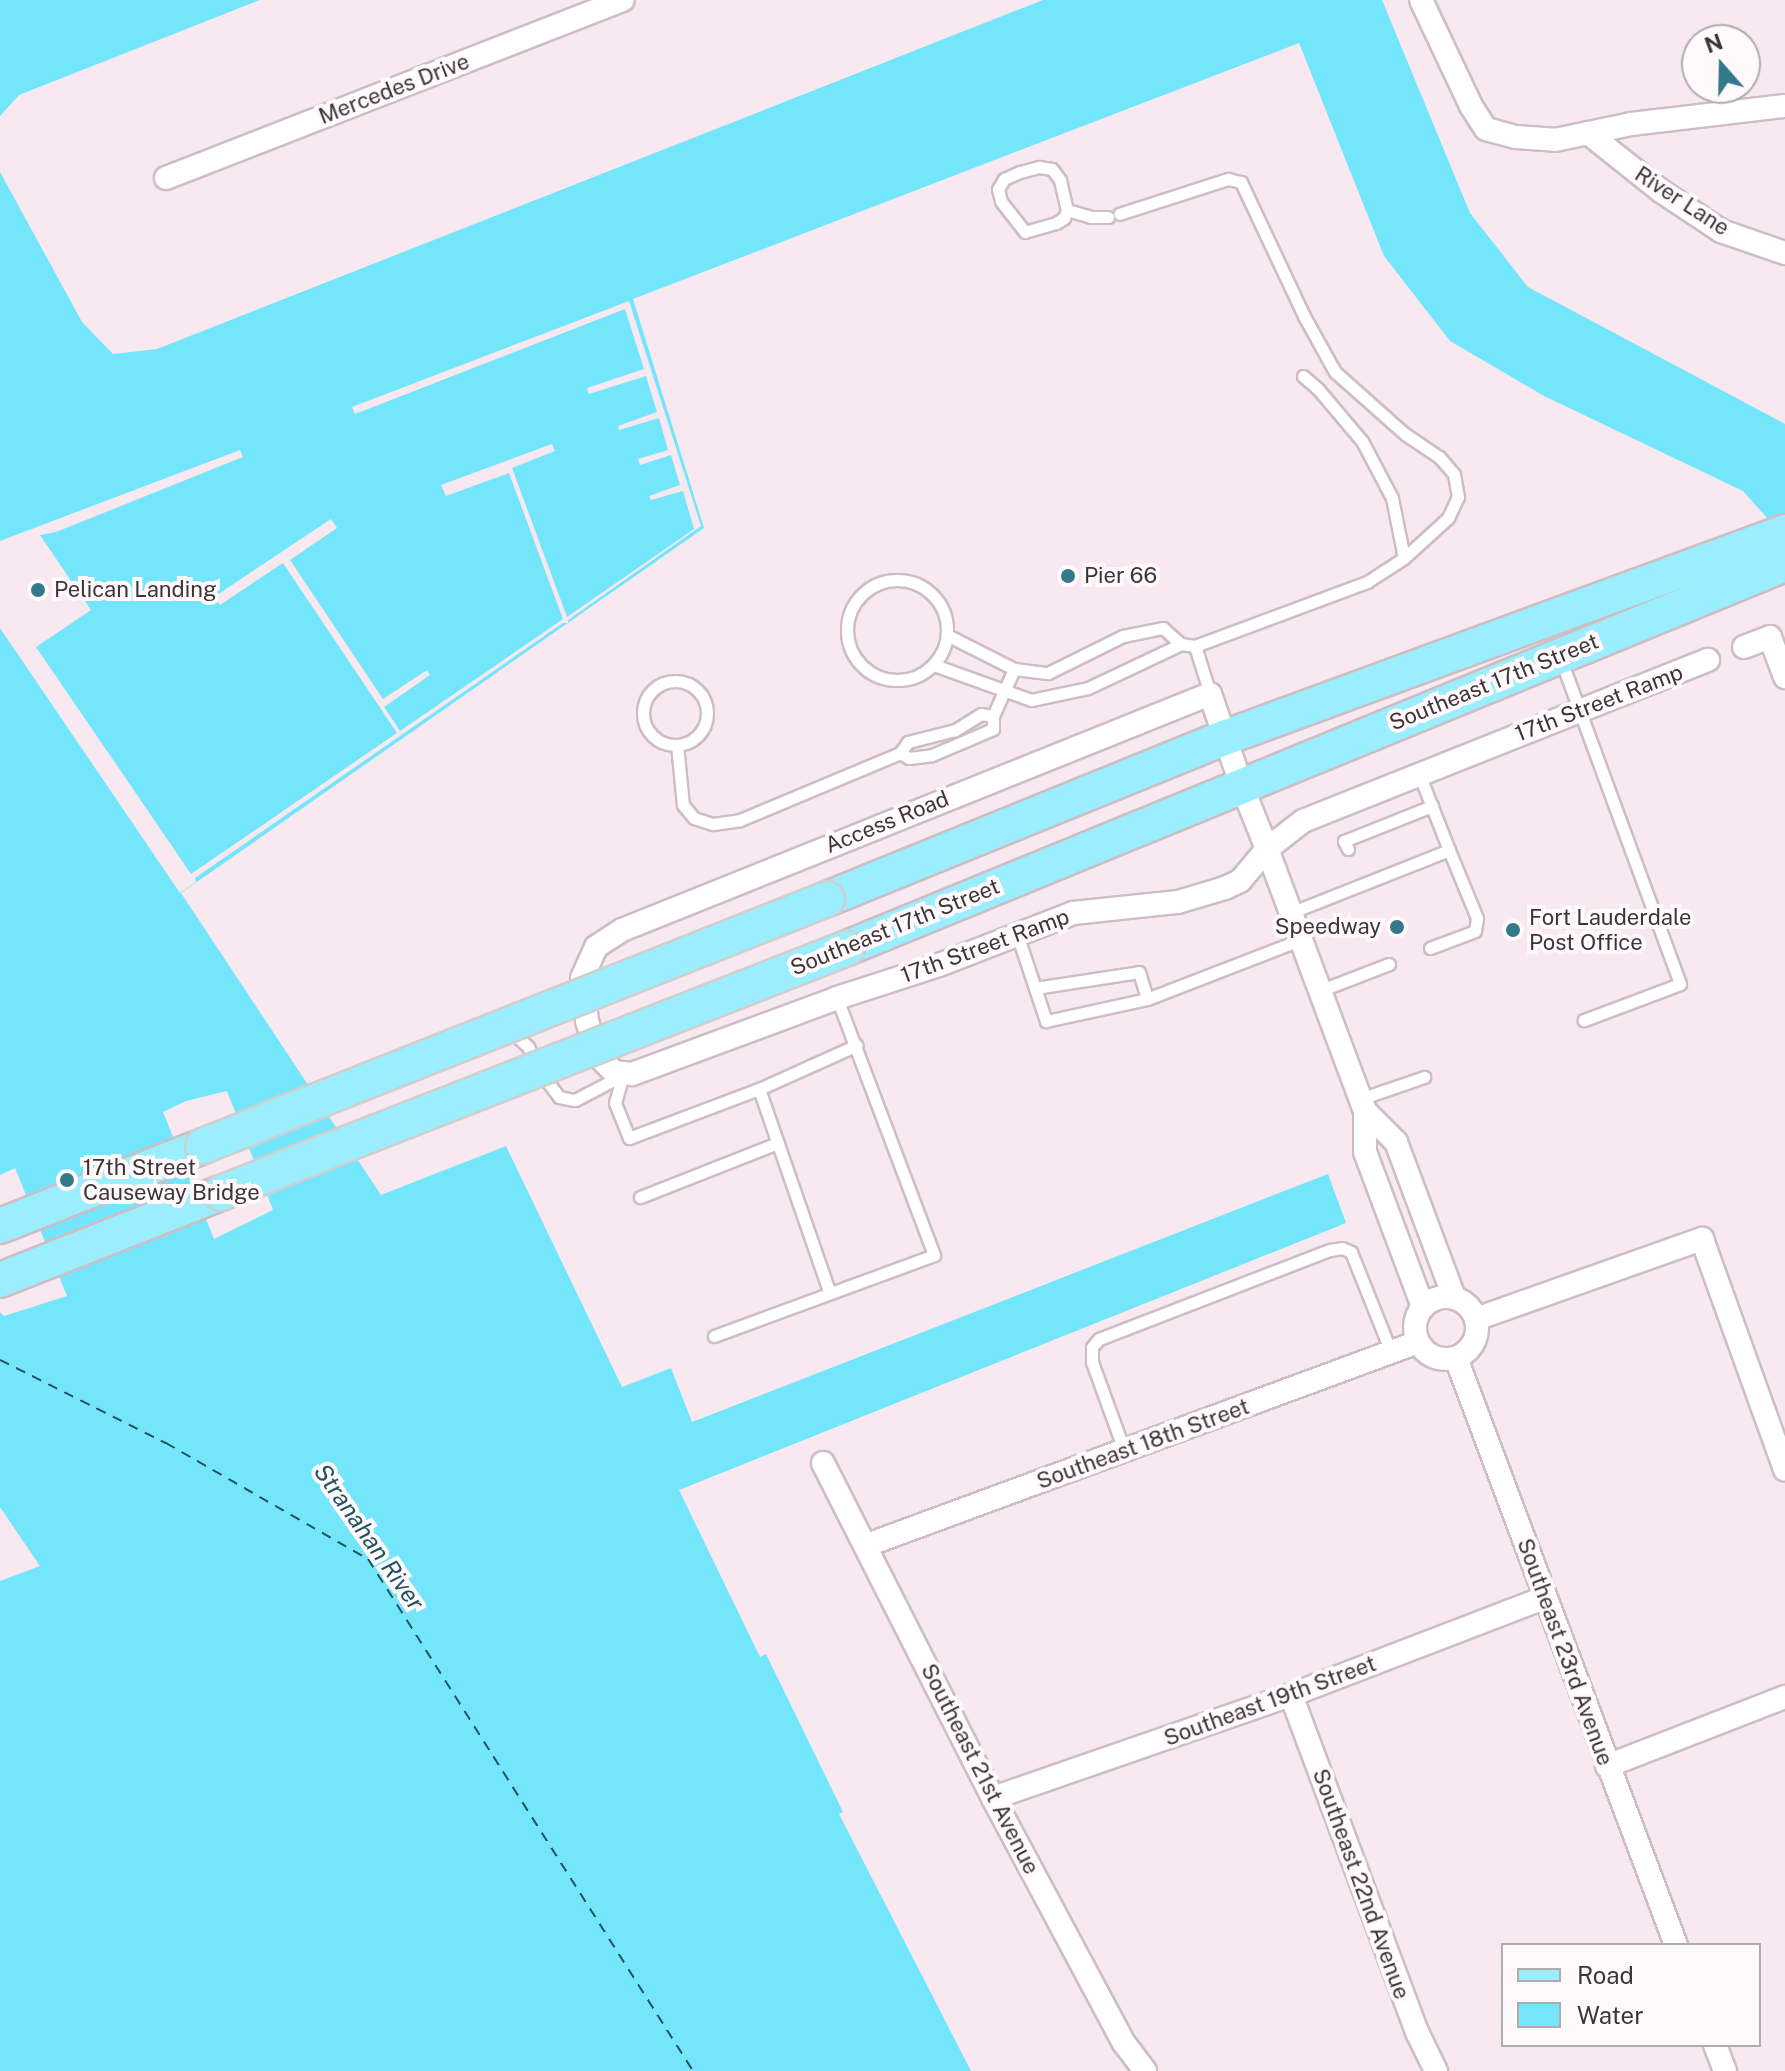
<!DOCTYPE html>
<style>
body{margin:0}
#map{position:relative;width:1785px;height:2071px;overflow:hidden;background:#f8e8f0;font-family:"Public Sans",sans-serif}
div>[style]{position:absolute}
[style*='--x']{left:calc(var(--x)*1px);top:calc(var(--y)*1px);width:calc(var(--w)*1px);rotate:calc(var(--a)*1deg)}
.water>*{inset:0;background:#74e6fc}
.pier>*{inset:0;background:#f8e8f0}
.ferry>*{height:2px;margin-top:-1px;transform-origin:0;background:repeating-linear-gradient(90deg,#21535d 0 10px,transparent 0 18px)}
.roads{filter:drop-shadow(2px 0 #cdbec5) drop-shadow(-2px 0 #cdbec5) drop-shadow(0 2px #cdbec5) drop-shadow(0 -2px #cdbec5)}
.lane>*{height:11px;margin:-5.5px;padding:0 5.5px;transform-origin:5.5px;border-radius:5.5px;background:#fff}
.lane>.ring{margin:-5.5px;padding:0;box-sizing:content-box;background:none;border:11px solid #fff;border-radius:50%}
.street>*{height:22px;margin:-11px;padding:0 11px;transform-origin:11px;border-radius:11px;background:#fff}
.street>.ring{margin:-11px;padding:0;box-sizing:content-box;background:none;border:22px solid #fff;border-radius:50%}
.primary>*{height:34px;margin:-17px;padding:0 17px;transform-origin:17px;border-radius:17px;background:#9aeefd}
.bridges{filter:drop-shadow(2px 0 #d0cfcf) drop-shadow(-2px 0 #d0cfcf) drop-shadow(0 2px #d0cfcf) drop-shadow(0 -2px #d0cfcf)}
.primary-bridge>*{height:34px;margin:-17px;padding:0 17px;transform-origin:17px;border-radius:17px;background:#9aeefd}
.dots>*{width:22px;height:22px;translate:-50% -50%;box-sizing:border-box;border:4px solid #fff9fc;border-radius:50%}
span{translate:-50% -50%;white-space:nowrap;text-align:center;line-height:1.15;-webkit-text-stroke:8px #fff9fc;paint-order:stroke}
.street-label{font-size:22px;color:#3b3538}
.poi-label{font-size:22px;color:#3b3538}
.left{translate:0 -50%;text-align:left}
.right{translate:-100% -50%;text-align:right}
.water-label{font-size:24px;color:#21535d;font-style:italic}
.legend{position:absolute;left:1501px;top:1943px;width:260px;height:104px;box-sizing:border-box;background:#fff9fc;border:2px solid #b1abae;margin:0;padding:10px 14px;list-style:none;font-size:24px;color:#3b3538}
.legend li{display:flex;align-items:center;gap:16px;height:40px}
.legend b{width:40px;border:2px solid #b1abae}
.north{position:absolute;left:1681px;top:24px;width:80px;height:80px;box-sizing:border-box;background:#fff9fc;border:2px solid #b1abae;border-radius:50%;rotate:340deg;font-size:22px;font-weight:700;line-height:32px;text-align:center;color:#3b3538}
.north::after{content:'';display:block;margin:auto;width:28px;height:36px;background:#347987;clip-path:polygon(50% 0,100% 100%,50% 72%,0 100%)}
</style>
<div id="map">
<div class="water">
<div style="clip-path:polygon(0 0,260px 0,19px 95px,0 116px)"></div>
<div style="clip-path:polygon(1043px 0,1382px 0,1470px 213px,1528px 287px,1785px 424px,1785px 538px,1743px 491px,1544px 396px,1450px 341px,1384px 256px,1299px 43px,633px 299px,704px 528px,181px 893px,381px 1195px,506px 1146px,622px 1387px,671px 1368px,692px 1422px,1328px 1174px,1346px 1223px,679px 1490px,760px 1657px,766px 1654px,843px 1812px,839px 1814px,971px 2071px,0 2071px,0 1581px,40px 1566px,0 1507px,0 172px,82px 322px,113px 354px,157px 349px)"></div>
</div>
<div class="pier">
<div style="clip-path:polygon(629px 301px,701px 526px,568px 620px,568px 623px,563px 623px,195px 878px,196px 882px,180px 893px,0 628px,0 541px,240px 450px,243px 457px,56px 532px,40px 535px,91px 610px,36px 647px,191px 874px,397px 733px,283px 563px,220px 605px,214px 597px,331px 519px,337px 528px,290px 560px,383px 699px,427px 670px,430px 675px,384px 707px,400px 731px,563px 619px,509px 473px,446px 496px,441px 485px,552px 444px,555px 451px,512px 468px,567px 617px,694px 529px,683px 491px,651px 500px,649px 496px,680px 485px,671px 455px,640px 465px,638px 459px,668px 450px,659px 418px,619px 430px,618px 426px,657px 412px,646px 376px,589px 394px,587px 388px,644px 369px,625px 309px,355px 414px,352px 407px)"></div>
<div style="clip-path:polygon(227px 1091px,273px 1210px,214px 1239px,163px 1112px,186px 1101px)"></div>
<div style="clip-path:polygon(15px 1168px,67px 1296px,4px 1316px,0 1312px,0 1175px)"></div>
</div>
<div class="ferry">
<div style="--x:0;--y:1360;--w:186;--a:26.6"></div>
<div style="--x:166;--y:1443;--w:233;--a:29.9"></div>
<div style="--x:368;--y:1559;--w:606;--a:57.59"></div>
</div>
<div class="roads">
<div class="lane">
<div style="--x:1067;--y:210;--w:9;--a:111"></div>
<div style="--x:1064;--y:218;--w:9;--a:148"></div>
<div style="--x:1056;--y:223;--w:32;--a:164"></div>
<div style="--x:1025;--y:232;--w:39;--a:-128"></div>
<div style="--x:1001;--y:201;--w:12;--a:-104"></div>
<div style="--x:998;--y:189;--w:12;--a:-59"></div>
<div style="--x:1004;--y:179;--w:17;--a:-24"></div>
<div style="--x:1020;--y:172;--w:20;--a:-15"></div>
<div style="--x:1039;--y:167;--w:13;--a:9"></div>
<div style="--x:1052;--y:169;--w:14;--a:54"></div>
<div style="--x:1060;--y:180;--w:31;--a:77"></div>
<div style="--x:1067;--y:210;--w:25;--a:16"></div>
<div style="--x:1091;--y:217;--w:17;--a:0"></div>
<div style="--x:1303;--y:376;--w:20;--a:41"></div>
<div style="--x:1318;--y:389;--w:68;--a:49.8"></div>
<div style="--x:1362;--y:441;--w:64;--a:62.2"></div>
<div style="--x:1392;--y:498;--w:61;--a:78.7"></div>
<div class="ring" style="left:847px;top:580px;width:89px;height:89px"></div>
<div style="--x:947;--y:635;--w:75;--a:26.9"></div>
<div style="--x:1014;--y:669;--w:34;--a:7"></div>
<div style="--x:1048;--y:673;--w:84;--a:-26.3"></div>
<div style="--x:1123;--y:636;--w:41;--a:-11.3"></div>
<div style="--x:1163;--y:628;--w:24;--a:42"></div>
<div style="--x:1181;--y:644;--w:14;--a:8"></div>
<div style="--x:1195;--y:646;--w:184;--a:-20.4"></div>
<div style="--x:1367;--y:582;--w:44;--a:-33"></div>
<div style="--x:1404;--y:558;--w:59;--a:-42.3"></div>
<div style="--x:1448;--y:518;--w:23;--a:-65"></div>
<div style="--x:1458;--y:497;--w:23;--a:-100"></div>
<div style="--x:1454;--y:474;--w:23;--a:-131"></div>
<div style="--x:1439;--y:457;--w:40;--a:-146"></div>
<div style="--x:1406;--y:435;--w:95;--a:-138.4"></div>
<div style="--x:1335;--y:372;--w:64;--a:-119"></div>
<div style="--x:1304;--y:316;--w:148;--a:-115.2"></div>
<div style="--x:1241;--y:182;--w:13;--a:-167"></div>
<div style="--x:1228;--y:179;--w:114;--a:162.2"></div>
<div style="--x:1195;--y:646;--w:50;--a:72.6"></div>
<div style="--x:1561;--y:660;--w:345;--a:69.8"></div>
<div style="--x:1680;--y:984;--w:103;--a:159.4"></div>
<div style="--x:934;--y:665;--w:103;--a:19.8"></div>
<div style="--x:1031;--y:700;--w:58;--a:-11.9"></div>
<div style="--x:1088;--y:688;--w:103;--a:-25.3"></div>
<div class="ring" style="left:643px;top:681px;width:53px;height:53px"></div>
<div style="--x:993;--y:716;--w:12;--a:-171"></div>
<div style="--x:981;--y:714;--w:31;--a:148"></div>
<div style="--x:955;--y:730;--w:49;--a:165.7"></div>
<div style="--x:908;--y:742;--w:14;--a:126"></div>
<div style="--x:900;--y:753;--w:10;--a:29"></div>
<div style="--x:909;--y:758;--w:23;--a:-7"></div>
<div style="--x:932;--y:755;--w:66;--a:-23.1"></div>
<div style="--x:993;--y:729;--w:13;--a:-90"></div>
<div style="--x:993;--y:716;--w:51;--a:-65.9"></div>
<div style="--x:677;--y:745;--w:60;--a:84.3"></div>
<div style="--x:683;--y:805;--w:17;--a:50"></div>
<div style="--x:694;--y:818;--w:20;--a:18"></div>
<div style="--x:713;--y:824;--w:27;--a:-8"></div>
<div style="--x:740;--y:820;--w:173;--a:-22.7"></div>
<div style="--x:1348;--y:849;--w:9;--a:-117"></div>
<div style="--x:1344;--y:841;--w:95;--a:-21.7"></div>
<div style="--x:1290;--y:913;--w:171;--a:-21.6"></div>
<div style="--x:1449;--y:850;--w:82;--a:-111.5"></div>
<div style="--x:1017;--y:934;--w:92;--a:71.6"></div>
<div style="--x:1046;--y:1021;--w:103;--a:-12.3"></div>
<div style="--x:1147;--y:999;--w:164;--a:-21.1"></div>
<div style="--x:1430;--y:948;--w:48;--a:-20.7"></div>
<div style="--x:1475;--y:931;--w:13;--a:-81"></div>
<div style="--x:1477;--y:918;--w:74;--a:-112.4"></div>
<div style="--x:1035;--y:988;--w:105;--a:-8.7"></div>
<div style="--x:1139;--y:972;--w:28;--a:73"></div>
<div style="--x:1319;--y:991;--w:75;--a:-21.1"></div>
<div style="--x:510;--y:1030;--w:25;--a:43"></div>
<div style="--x:528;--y:1047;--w:21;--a:62"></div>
<div style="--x:623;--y:1075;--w:29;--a:106"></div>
<div style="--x:615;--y:1103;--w:38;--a:68"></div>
<div style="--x:629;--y:1138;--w:139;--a:-20.7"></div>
<div style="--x:759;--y:1089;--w:107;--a:-24.2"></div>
<div style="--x:540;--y:1079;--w:4;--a:-27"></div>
<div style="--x:544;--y:1077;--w:25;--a:53"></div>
<div style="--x:559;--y:1097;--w:16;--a:11"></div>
<div style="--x:575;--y:1100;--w:54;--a:-27.5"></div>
<div style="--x:759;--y:1089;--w:214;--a:70.9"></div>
<div style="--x:1360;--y:1099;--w:68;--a:-19"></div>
<div style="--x:640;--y:1197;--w:148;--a:-21.4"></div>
<div style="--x:714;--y:1336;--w:234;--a:-20.2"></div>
<div style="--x:934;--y:1255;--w:275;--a:-110.7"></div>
<div style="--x:1124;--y:1450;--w:94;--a:-110"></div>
<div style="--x:1092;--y:1362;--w:15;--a:-90"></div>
<div style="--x:1092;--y:1347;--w:11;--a:-49"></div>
<div style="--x:1099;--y:1339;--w:248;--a:-21.1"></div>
<div style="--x:1330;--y:1250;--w:12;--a:-9"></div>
<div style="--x:1342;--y:1248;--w:10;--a:24"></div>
<div style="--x:1351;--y:1252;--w:108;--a:68.2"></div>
</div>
<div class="street">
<div style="--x:1421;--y:0;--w:117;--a:64.7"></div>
<div style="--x:1471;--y:106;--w:27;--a:57"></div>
<div style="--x:1486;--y:129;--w:31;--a:15"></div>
<div style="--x:1516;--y:137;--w:39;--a:4"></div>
<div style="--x:1555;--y:140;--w:78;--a:-11.9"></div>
<div style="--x:1631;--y:124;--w:155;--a:-6.7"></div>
<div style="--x:1588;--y:133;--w:93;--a:38.5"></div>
<div style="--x:1661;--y:191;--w:72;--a:33.7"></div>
<div style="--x:1721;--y:231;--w:68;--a:19"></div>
<div style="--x:166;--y:178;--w:490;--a:-21.3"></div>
<div style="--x:1744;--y:647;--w:28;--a:-21"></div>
<div style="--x:1770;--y:637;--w:43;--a:69.4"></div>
<div style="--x:1365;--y:1111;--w:44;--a:45"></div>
<div style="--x:1396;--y:1142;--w:165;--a:69.5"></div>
<div class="ring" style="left:1415px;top:1297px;width:40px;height:40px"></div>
<div style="--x:1423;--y:1307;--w:165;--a:-110.5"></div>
<div style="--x:1365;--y:1152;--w:41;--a:-90"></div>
<div style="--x:1365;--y:1111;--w:280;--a:-110.5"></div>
<div style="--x:1267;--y:849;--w:70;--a:-111.8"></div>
<div style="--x:1241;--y:784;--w:95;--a:-109"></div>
<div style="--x:1210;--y:694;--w:634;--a:158.13"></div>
<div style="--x:622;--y:930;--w:31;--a:147"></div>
<div style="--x:596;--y:947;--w:34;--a:114"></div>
<div style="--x:582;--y:978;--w:43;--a:83.4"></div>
<div style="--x:587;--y:1021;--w:37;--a:73"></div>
<div style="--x:598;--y:1056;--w:23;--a:45"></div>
<div style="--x:614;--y:1072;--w:18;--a:6"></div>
<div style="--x:632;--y:1074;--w:219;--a:-20.3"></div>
<div style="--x:837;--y:998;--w:107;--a:-17.9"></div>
<div style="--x:939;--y:965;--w:144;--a:-21.2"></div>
<div style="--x:1073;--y:913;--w:106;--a:-6"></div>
<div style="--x:1178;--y:902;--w:49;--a:-16.6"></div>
<div style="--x:1225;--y:888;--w:17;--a:-25"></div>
<div style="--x:1240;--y:881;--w:42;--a:-49.8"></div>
<div style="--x:1267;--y:849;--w:46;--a:-37.9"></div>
<div style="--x:1303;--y:821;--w:436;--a:-21.7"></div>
<div style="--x:1476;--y:1319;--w:240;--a:-19.5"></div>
<div style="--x:1702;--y:1239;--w:245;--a:70.2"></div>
<div style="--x:1456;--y:1358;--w:627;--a:69.45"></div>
<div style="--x:823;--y:1463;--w:376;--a:63.1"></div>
<div style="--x:993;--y:1798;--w:278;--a:61.9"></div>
<div style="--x:1124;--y:2043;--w:35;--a:53"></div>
<div style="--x:867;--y:1545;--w:587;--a:-20.22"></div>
<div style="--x:1291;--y:1695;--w:360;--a:69.5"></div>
<div style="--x:1417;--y:2032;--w:43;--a:64"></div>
<div style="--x:1607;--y:1766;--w:191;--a:-21.2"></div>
<div style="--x:993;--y:1798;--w:315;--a:-19.1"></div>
<div style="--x:1291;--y:1695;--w:271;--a:-21"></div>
<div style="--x:1715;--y:2045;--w:28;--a:69"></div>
</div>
<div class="primary">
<div style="--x:827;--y:899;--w:428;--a:-22.1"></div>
<div style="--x:1224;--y:738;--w:598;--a:-20.16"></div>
<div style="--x:847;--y:948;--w:1014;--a:-22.26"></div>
<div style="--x:0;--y:1226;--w:218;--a:-21.5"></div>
<div style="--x:0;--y:1280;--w:238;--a:-21.5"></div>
</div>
</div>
<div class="bridges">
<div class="primary-bridge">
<div style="--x:203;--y:1146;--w:671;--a:-21.6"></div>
<div style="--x:221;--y:1193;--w:672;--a:-21.37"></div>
</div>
</div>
<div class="dots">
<div style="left:1068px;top:576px;background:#347987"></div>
<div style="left:38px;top:590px;background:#347987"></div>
<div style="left:1397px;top:927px;background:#347987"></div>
<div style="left:1513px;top:930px;background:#347987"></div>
<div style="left:67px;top:1180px;background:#347987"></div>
</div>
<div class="street-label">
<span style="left:394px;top:89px;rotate:-21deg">Mercedes Drive</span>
<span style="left:1682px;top:201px;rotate:33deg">River Lane</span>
<span style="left:1494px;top:682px;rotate:-22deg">Southeast 17th Street</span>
<span style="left:1599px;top:703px;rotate:-21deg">17th Street Ramp</span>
<span style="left:887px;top:822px;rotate:-22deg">Access Road</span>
<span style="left:895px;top:927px;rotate:-22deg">Southeast 17th Street</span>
<span style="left:985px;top:946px;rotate:-20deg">17th Street Ramp</span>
<span style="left:1143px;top:1444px;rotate:-20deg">Southeast 18th Street</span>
<span style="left:1565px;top:1652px;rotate:70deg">Southeast 23rd Avenue</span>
<span style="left:1270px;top:1701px;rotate:-20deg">Southeast 19th Street</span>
<span style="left:980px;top:1769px;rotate:63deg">Southeast 21st Avenue</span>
<span style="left:1361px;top:1884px;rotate:70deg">Southeast 22nd Avenue</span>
</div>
<div class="poi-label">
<span class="left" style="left:1084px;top:576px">Pier 66</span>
<span class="left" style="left:54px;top:590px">Pelican Landing</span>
<span class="left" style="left:1529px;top:930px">Fort Lauderdale<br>Post Office</span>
<span class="right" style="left:1381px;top:927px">Speedway</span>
<span class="left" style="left:83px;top:1180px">17th Street<br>Causeway Bridge</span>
</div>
<div class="water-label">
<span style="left:369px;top:1537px;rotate:55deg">Stranahan River</span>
</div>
<ul class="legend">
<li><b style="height:10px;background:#9aeefd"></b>Road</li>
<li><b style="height:22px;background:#74e6fc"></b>Water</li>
</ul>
<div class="north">N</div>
</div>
